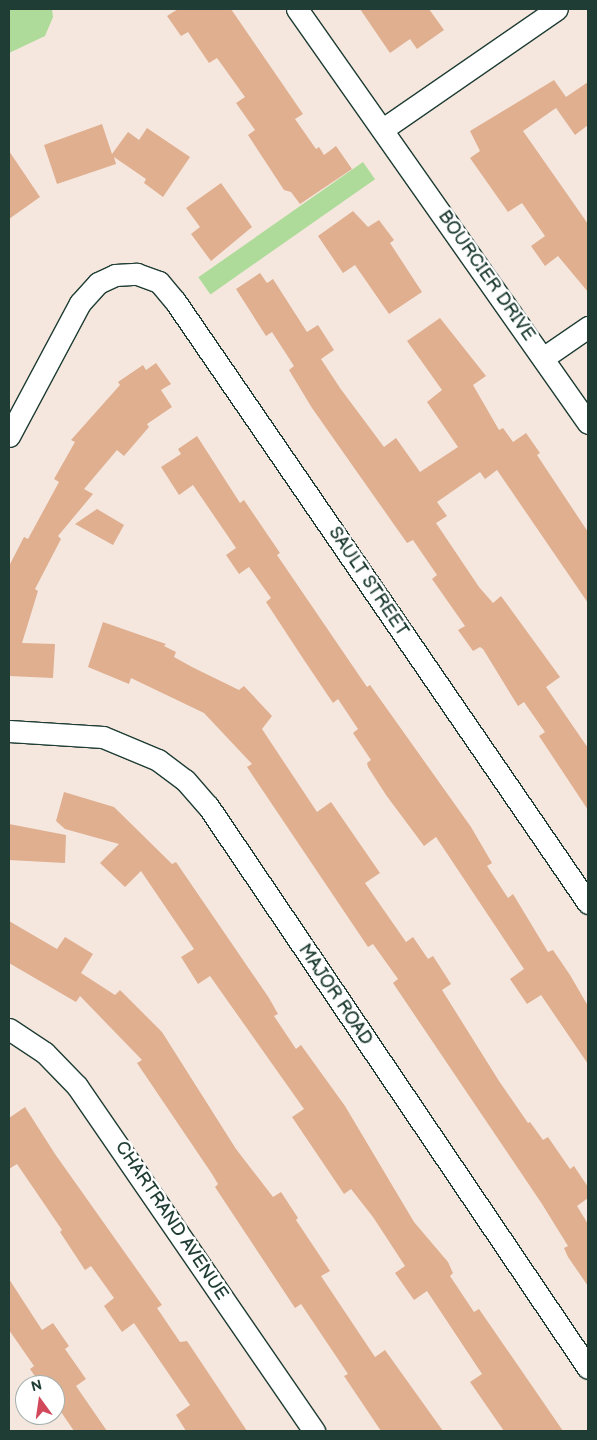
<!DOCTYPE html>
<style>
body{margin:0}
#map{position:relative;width:597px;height:1440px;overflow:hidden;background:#f5e7de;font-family:"Balsamiq Sans",sans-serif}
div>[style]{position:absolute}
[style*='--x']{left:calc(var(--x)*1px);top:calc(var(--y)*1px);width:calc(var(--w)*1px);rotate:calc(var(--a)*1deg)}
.green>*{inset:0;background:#aedb99;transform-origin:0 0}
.building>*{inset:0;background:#dfaf90}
.roads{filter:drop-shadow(1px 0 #1f3d34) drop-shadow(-1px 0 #1f3d34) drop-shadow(0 1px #1f3d34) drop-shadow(0 -1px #1f3d34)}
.minor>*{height:21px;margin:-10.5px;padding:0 10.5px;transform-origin:10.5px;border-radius:10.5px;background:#fff}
span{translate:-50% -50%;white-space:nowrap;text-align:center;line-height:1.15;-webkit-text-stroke:5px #fff;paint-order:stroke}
.street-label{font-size:18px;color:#1f3d34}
.frame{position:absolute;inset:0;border:10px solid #1f3d34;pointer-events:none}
.north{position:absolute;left:15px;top:1375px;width:50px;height:50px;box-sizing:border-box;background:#fff;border:1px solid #a5b1ae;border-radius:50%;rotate:346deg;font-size:14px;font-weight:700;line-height:20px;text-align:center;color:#1f3d34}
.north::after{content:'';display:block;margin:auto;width:18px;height:22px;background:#d1495b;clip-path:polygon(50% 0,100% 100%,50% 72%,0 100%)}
</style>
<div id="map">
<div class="green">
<div style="clip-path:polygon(9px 9px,52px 9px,53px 17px,45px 36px,9px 53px)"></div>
<div style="left:363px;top:162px;width:21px;height:201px;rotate:55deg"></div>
</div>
<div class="building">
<div style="clip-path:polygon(178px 9px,231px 9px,303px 114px,295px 119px,316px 149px,319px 147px,324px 155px,336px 146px,352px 169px,300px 204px,291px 192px,284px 190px,248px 135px,255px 130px,236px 103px,245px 97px,217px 58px,209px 63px,188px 32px,181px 36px,167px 16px)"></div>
<div style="clip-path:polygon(360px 9px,429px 9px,444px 30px,417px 49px,410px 39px,390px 53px)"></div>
<div style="clip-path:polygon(554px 80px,566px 97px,588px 82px,588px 125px,575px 135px,556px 108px,523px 131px,588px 224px,588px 292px,558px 256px,545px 266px,531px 246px,545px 236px,522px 203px,508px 212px,470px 158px,480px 151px,470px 131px)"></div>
<div style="clip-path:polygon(102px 124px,112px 154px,128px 132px,139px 140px,147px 128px,190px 157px,163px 197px,144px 183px,146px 179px,114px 157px,116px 164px,57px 184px,44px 145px)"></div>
<div style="clip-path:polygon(9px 151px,40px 197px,9px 219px)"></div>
<div style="clip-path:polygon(221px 183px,252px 227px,211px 261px,191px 234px,200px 227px,186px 208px)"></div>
<div style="clip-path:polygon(353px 211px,368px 227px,379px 220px,394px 240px,390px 243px,422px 292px,389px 314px,355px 265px,343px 273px,318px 236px)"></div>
<div style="clip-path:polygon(260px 273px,267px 283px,273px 279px,307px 332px,318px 325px,334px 350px,321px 359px,340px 388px,384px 447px,396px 438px,420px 472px,458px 447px,427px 402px,442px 390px,407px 341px,440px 318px,486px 376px,473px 385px,499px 430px,503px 428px,513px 442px,526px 433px,540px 453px,537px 455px,588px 532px,588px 603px,497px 470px,485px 479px,480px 472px,437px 502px,447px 516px,436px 523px,479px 587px,493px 603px,501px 596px,560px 677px,546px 687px,588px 748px,588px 810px,539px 736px,545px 732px,524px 702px,518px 706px,483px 649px,480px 647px,473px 651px,458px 630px,465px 626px,432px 579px,437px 575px,413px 540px,407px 543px,312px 408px,289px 370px,294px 366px,272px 332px,266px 336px,236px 289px)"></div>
<div style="clip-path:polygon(156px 363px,171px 384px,161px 390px,172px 407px,147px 424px,149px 427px,124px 456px,117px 450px,84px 489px,93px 494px,58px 536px,61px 539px,35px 589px,38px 591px,22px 643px,55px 644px,53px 678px,9px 676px,9px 566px,24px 537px,28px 539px,59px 482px,54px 479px,75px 442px,71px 440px,120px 385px,118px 382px,143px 365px,146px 370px)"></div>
<div style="clip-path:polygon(197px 436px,240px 503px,244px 500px,280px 553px,277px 555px,367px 687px,370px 685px,471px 827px,492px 863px,487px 866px,508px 898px,513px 894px,548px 952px,553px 950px,570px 975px,588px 1006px,588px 1064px,541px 995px,527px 1004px,510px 979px,524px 969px,436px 837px,424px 846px,386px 795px,368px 767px,367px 763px,371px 760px,353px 733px,358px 729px,338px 699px,333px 703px,304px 660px,266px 602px,271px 598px,249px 567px,239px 574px,226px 555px,236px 548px,193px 485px,179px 495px,161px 467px,181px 454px,178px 449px)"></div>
<div style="clip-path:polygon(97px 509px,124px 525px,113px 545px,75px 524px)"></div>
<div style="clip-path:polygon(103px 622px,166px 644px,164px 646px,176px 652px,174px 657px,192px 667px,239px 690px,244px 686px,272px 716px,262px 729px,317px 812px,331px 802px,380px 873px,365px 883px,406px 942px,413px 937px,428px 959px,433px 956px,451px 984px,442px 990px,499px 1081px,528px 1123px,530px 1122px,543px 1140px,548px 1137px,570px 1169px,574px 1166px,588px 1187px,588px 1198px,577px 1206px,588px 1224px,588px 1286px,568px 1257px,564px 1248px,568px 1246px,542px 1204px,393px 983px,398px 979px,373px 944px,368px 947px,247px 767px,252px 764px,204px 713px,131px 678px,129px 684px,88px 667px)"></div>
<div style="clip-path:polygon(64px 792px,114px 807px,172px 864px,176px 862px,269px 998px,278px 1014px,274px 1016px,296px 1049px,301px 1045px,345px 1106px,414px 1222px,448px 1262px,453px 1273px,450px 1276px,474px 1312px,479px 1309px,563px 1431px,504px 1431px,470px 1382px,482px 1374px,427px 1291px,414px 1300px,395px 1273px,405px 1266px,373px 1217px,351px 1189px,344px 1194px,292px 1117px,304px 1109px,210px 976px,198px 984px,181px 957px,194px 949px,141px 871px,125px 887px,100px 863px,119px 844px,65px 829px,56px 821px)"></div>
<div style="clip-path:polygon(9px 824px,66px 835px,65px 863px,9px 860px)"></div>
<div style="clip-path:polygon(9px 921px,57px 949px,65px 937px,93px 954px,81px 973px,115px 995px,120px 990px,162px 1032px,236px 1149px,273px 1197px,281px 1192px,298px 1218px,296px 1220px,330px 1271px,321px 1276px,375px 1357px,385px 1350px,443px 1431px,381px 1431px,344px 1376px,348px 1374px,301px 1304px,295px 1308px,215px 1187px,218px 1184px,212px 1174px,137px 1063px,142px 1060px,80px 996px,76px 1002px,9px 963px)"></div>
<div style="clip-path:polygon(25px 1107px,55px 1154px,162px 1305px,157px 1308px,180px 1342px,187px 1341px,247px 1431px,186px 1431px,176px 1415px,190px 1405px,134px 1323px,122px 1332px,104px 1306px,114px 1298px,91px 1266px,85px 1270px,60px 1232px,62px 1230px,17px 1164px,9px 1169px,9px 1118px)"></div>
<div style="clip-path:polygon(9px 1279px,42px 1330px,53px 1323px,69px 1346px,65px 1349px,86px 1379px,76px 1386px,107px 1431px,74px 1431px,55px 1403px,55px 1385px,41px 1385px,30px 1369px,34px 1366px,9px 1330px)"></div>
</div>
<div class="roads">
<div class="minor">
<div style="--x:297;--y:9;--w:506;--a:54.9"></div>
<div style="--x:383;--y:129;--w:211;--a:-34.6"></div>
<div style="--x:543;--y:358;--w:55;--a:-34.6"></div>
<div style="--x:9;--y:436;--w:151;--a:-61.9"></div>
<div style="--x:80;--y:303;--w:27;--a:-48"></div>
<div style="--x:98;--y:283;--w:19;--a:-25"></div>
<div style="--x:115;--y:275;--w:22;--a:-3"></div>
<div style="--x:137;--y:274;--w:23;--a:20"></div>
<div style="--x:159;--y:282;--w:25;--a:50"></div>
<div style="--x:175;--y:301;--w:730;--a:55.55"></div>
<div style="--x:9;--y:731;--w:94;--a:3.7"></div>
<div style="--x:103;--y:737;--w:60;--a:22.7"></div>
<div style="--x:158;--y:760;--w:34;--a:37"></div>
<div style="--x:185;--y:780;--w:35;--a:49"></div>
<div style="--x:208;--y:806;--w:678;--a:55.94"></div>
<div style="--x:9;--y:1029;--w:43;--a:33.7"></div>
<div style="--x:45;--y:1053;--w:46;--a:45.9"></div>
<div style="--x:77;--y:1086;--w:419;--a:55.5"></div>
</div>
</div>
<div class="street-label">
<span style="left:486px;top:276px;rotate:55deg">BOURCIER DRIVE</span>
<span style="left:368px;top:582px;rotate:56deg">SAULT STREET</span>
<span style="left:335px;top:995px;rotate:56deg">MAJOR ROAD</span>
<span style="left:171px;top:1221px;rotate:56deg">CHARTRAND AVENUE</span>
</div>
<div class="frame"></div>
<div class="north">N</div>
</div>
